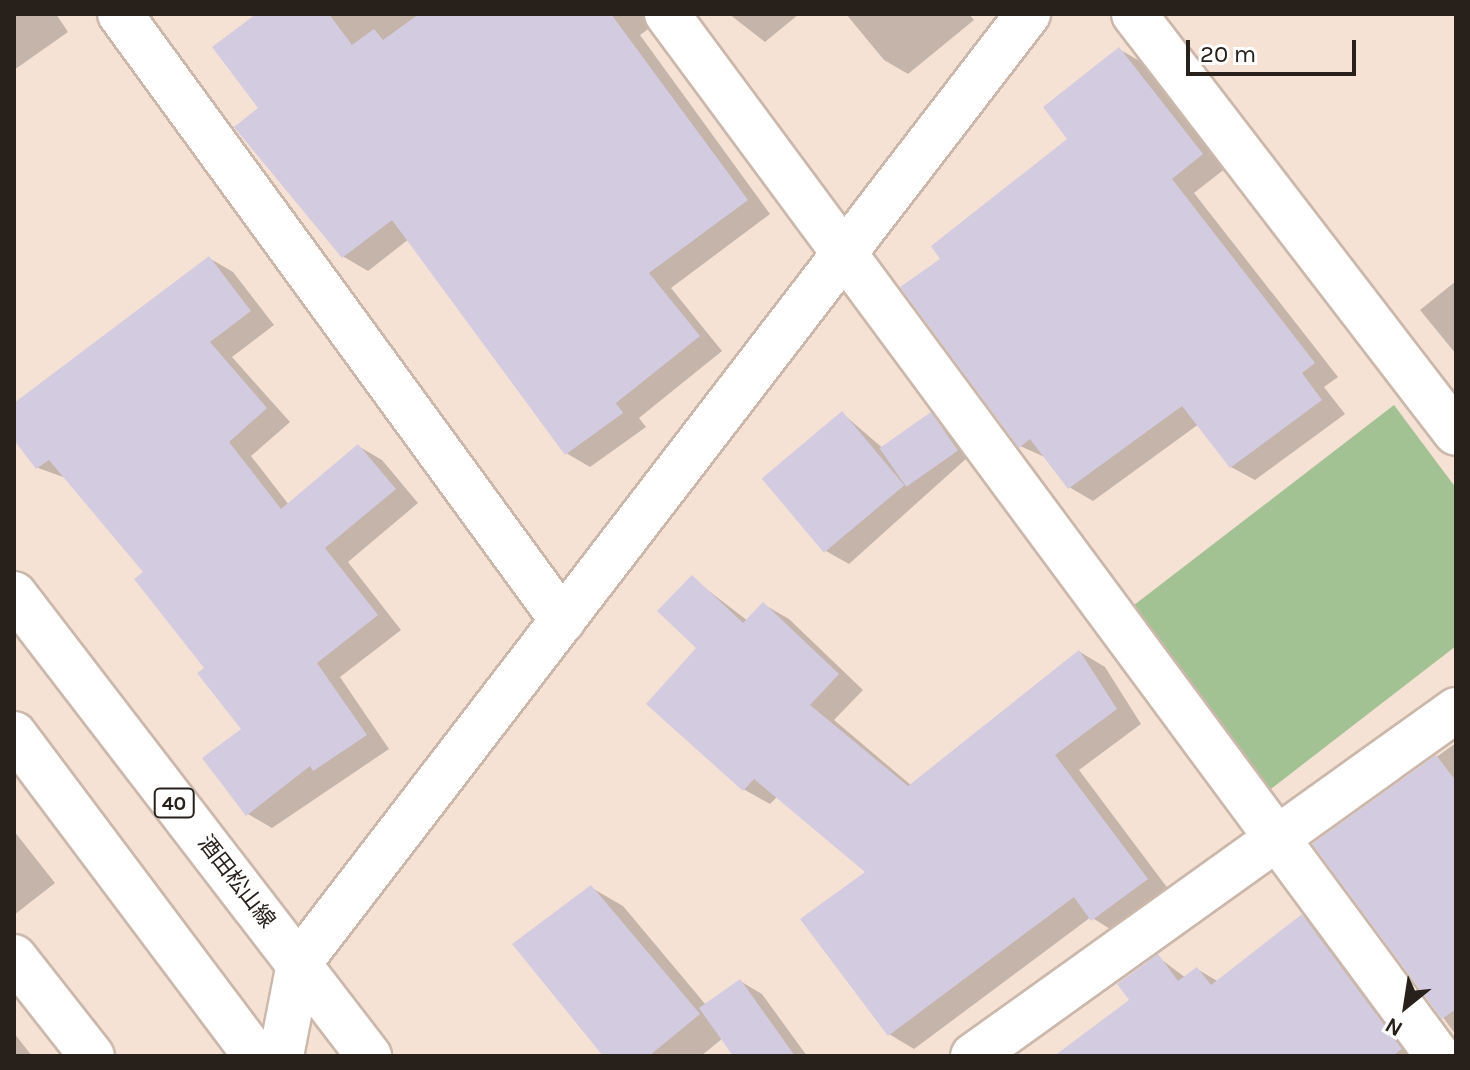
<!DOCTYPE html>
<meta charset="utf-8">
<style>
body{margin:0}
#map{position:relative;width:1470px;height:1070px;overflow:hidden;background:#f6e2d5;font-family:Karla,"Noto Sans JP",sans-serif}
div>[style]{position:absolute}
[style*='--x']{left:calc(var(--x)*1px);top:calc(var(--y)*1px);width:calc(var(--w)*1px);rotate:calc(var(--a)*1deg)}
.green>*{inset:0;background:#a3c294}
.shadow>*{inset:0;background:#0003}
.building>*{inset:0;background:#d3cce0;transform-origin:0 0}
.roads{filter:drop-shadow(2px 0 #cbb8ab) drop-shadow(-2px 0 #cbb8ab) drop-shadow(0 2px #cbb8ab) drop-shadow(0 -2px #cbb8ab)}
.minor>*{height:44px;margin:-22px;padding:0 22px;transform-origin:22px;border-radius:22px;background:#fff}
.tertiary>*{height:44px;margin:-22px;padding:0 22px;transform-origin:22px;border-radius:22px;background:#fff}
.primary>*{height:44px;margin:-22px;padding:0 22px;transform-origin:22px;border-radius:22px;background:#fff}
span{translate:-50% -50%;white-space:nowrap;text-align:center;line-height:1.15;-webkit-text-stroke:6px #fff;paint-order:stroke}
.shield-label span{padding:2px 6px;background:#fff;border:2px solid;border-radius:6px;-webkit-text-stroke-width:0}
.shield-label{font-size:20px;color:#27201b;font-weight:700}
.street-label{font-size:22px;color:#27201b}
.frame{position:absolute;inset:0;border:16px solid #27201b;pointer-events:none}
.north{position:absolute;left:1366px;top:966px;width:80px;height:80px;-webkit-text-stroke:6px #fff;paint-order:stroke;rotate:210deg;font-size:22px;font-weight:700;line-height:32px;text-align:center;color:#27201b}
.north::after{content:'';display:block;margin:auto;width:28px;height:36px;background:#27201b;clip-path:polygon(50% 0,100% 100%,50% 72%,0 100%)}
.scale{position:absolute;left:1186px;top:40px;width:170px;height:36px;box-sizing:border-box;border:4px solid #27201b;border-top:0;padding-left:10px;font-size:24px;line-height:28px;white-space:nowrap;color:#27201b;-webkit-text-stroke:6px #fff;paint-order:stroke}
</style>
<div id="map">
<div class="green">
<div style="clip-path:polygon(1394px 405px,1456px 488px,1456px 646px,1267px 792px,1125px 612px)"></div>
</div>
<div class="shadow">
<div style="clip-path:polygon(14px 14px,56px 14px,68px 32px,14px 70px)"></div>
<div style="clip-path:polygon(260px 14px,669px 14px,640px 35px,770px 214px,671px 288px,722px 351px,639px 418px,646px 427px,590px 467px,566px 453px,409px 239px,368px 271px,344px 257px,260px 108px)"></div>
<div style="clip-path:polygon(729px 14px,799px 14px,765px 42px)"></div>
<div style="clip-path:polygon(846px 14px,969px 14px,974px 20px,908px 74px,884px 60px)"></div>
<div style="clip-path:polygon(1119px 49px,1143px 63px,1226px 168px,1194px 193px,1338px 377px,1324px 387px,1345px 414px,1255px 480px,1231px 467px,1199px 424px,1093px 501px,1069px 487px,1047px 458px,1020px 446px,943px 259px,1070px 139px)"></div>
<div style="clip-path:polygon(209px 258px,233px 272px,274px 325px,232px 357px,290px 422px,251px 456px,289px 505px,358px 446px,382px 460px,418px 503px,348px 562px,401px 630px,340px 677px,389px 749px,272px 828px,248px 814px,243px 729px,146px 572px,66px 478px,38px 468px,14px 437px,14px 406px)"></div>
<div style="clip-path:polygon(1456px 281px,1456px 354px,1420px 310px)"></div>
<div style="clip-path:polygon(842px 413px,886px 451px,931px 415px,968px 457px,849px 564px,826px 551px)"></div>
<div style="clip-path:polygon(692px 578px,748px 621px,763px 604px,789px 619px,863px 690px,834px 720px,912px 786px,1080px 652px,1105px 667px,1141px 724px,1079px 770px,1172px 894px,1118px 934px,1091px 917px,914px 1049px,889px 1034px,868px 872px,778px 796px,770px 804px,745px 790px,649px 704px,699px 648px)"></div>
<div style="clip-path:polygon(1456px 743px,1456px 1035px,1315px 844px)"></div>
<div style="clip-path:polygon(14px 831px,55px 883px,14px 915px)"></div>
<div style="clip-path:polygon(592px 888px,623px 906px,706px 1005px,740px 981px,762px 994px,807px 1056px,736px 1056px,723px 1038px,701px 1056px,605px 1056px)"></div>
<div style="clip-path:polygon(1302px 917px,1324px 929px,1418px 1056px,1057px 1056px,1132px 1000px,1158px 957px,1186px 978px,1197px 969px,1219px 982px)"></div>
<div style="clip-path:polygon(14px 1033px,32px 1056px,14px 1056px)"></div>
</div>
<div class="building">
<div style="clip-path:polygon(256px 14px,329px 14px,352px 45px,374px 29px,383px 40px,419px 14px,611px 14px,748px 200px,649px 273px,700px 336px,616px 403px,623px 413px,565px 455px,392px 220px,342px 258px,234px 127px,258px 108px,212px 47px)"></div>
<div style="clip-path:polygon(1119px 47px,1203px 154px,1172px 179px,1315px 363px,1302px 373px,1322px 400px,1230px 468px,1182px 406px,1068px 489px,1030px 439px,1019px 448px,900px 287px,940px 259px,931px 246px,1067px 139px,1043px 107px)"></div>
<div style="clip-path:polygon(209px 256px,251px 311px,210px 342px,267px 408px,229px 442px,281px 509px,358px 444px,396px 489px,325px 548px,378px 615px,317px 663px,367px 735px,313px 771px,310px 766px,246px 816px,202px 758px,241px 729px,197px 673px,204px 668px,134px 579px,143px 572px,49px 460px,36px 469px,14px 440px,14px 403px)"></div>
<div style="left:842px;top:411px;width:97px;height:105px;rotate:50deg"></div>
<div style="left:931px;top:412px;width:47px;height:63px;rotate:55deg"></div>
<div style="clip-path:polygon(692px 575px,743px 623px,763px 602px,839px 674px,810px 705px,908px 786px,1079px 650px,1117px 709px,1055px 755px,1148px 879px,1091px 921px,1074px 897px,888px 1036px,800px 919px,865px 872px,754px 779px,743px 791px,646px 704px,696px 648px,657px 611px)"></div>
<div style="clip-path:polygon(1436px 755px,1456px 781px,1456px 1009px,1442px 1019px,1312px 844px)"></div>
<div style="clip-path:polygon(591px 885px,700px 1014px,649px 1056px,603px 1056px,512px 944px)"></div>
<div style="clip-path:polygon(1302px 914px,1402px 1049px,1392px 1056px,1054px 1056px,1129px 1000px,1117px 984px,1158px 954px,1178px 981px,1197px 967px,1211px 985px)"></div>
<div style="clip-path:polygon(740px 979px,795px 1056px,733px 1056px,699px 1008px)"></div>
</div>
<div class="roads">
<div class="minor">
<div style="--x:120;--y:14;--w:751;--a:53.88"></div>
<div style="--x:667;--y:14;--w:1296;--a:53.5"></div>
<div style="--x:1134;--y:14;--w:528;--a:52.46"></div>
<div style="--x:14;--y:957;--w:126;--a:51.8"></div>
<div style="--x:973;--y:1056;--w:594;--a:-35.62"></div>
</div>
<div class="tertiary">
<div style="--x:281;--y:1056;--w:95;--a:-79"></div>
<div style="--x:299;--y:963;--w:1197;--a:-52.47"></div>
</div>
<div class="primary">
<div style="--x:14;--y:594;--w:583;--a:52.46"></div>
<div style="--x:14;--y:734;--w:403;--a:53.1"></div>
</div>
</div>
<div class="shield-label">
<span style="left:174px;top:803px">40</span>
</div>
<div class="street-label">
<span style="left:236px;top:882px;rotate:52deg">酒田松山線</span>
</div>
<div class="frame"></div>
<div class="north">N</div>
<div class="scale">20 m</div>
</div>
